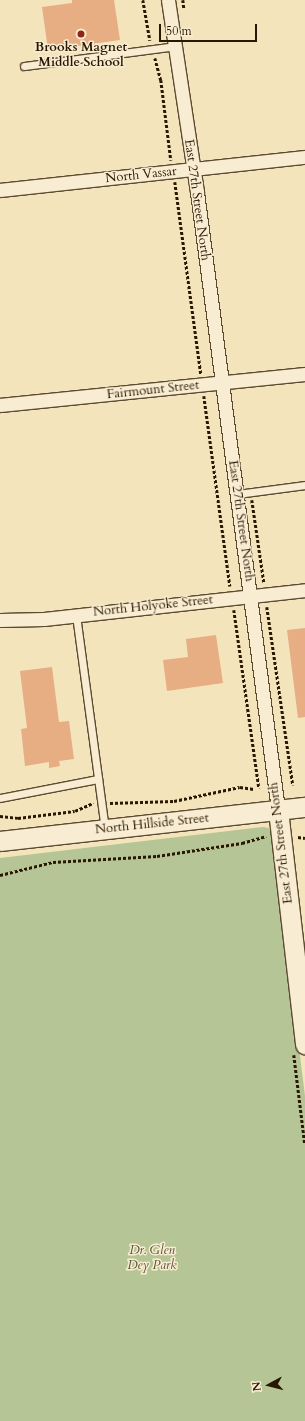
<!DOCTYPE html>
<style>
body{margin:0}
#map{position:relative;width:305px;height:1421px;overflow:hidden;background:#f4e4bc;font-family:Cardo,serif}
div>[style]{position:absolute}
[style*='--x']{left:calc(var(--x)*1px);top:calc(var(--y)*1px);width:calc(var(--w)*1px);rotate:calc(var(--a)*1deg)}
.green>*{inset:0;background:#b6c595}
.building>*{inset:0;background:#e7ad83}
.path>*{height:2.5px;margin-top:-1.25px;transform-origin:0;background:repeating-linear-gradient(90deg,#2a1701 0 3px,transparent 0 5px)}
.roads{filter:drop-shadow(1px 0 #5c4a30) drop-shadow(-1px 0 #5c4a30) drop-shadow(0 1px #5c4a30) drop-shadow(0 -1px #5c4a30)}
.lane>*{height:7px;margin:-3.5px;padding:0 3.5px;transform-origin:3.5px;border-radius:3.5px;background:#f8edd3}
.street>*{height:13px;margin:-6.5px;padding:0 6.5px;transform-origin:6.5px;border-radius:6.5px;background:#f8edd3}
.secondary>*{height:19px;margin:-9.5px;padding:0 9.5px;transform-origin:9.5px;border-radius:9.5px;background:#f8edd3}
.dots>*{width:11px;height:11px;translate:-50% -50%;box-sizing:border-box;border:2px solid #f8edd3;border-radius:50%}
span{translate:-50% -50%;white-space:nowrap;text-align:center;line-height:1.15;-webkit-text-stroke:3px #f8edd3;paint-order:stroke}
.poi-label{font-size:13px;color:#2a1701;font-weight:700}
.street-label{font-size:13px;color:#2a1701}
.park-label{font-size:13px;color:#5b5435;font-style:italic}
.north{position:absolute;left:249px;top:1365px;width:40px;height:40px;-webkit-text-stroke:3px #f8edd3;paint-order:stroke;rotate:263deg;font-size:11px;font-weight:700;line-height:16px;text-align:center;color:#2a1701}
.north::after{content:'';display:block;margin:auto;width:14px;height:18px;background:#2a1701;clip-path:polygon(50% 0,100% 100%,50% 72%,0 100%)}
.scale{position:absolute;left:159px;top:24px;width:98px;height:18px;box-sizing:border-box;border:2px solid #2a1701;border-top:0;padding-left:5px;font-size:12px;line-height:14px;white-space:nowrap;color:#2a1701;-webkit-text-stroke:3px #f8edd3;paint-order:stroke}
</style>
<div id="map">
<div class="green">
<div style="clip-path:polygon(263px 827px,269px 828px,272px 833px,305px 1096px,305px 1421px,0 1421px,0 858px)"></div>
</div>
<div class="building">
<div style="clip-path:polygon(72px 0,114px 0,120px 40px,48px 50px,42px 7px,72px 3px)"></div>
<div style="clip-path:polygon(305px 628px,305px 717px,298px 718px,287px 630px)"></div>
<div style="clip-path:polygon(216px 635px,223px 683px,167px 691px,163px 660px,188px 657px,186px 639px)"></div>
<div style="clip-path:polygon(52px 667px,59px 722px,69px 721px,74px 759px,59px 761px,60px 766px,49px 768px,49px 762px,25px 766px,21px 729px,27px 728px,20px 671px)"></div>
</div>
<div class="path">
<div style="--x:143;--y:0;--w:41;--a:80.1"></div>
<div style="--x:183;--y:0;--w:8;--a:83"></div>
<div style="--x:155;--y:58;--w:23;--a:75"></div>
<div style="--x:161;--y:80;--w:81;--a:82.9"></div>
<div style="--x:175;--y:182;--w:194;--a:82.3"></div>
<div style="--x:204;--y:396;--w:192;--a:82.2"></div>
<div style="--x:252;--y:500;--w:83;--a:81.7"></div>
<div style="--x:267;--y:607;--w:180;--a:81.7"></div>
<div style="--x:234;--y:610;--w:180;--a:82"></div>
<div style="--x:110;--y:803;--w:64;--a:-1.8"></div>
<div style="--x:174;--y:801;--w:67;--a:-12"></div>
<div style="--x:240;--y:787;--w:14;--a:8"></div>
<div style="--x:0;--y:816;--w:18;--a:6"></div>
<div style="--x:18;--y:818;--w:57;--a:-7"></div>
<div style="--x:75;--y:811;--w:20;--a:-24"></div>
<div style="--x:298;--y:837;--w:7;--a:8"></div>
<div style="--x:0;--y:875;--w:55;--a:-13.8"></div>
<div style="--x:53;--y:862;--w:104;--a:-3.3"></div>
<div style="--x:157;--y:856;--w:86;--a:-8.7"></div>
<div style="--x:242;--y:843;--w:25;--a:-16"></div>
<div style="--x:294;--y:1055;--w:90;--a:83"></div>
</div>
<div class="roads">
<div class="lane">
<div style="--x:24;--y:66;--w:152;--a:-7.5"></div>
<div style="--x:237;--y:494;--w:69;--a:-7.5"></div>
<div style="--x:76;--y:615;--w:216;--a:82.3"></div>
<div style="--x:0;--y:798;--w:100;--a:-11"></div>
</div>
<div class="street">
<div style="--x:168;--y:0;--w:194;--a:81.4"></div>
<div style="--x:197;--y:192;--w:623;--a:82.53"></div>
<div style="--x:0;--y:190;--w:307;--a:-6.2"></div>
<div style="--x:0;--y:405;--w:307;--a:-5.8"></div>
<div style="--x:0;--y:620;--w:44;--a:-1.3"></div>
<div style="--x:44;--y:619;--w:263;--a:-6.3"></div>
</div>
<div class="secondary">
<div style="--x:278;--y:810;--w:236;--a:83.4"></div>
<div style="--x:0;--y:841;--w:307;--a:-6.4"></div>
</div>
</div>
<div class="dots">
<div style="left:81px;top:34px;background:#8f2418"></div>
</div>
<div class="poi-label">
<span style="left:81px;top:55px">Brooks Magnet<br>Middle School</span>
</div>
<div class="street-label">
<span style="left:141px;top:175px;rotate:-6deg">North Vassar</span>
<span style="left:197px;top:200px;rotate:82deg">East 27th Street North</span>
<span style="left:153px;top:390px;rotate:-6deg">Fairmount Street</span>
<span style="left:241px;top:521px;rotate:82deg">East 27th Street North</span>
<span style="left:153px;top:606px;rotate:-6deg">North Holyoke Street</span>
<span style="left:152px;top:824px;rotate:-6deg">North Hillside Street</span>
<span style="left:281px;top:843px;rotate:-97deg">East 27th Street North</span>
</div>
<div class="park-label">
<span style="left:152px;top:1258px">Dr. Glen<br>Dey Park</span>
</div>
<div class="north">N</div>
<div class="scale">50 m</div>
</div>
